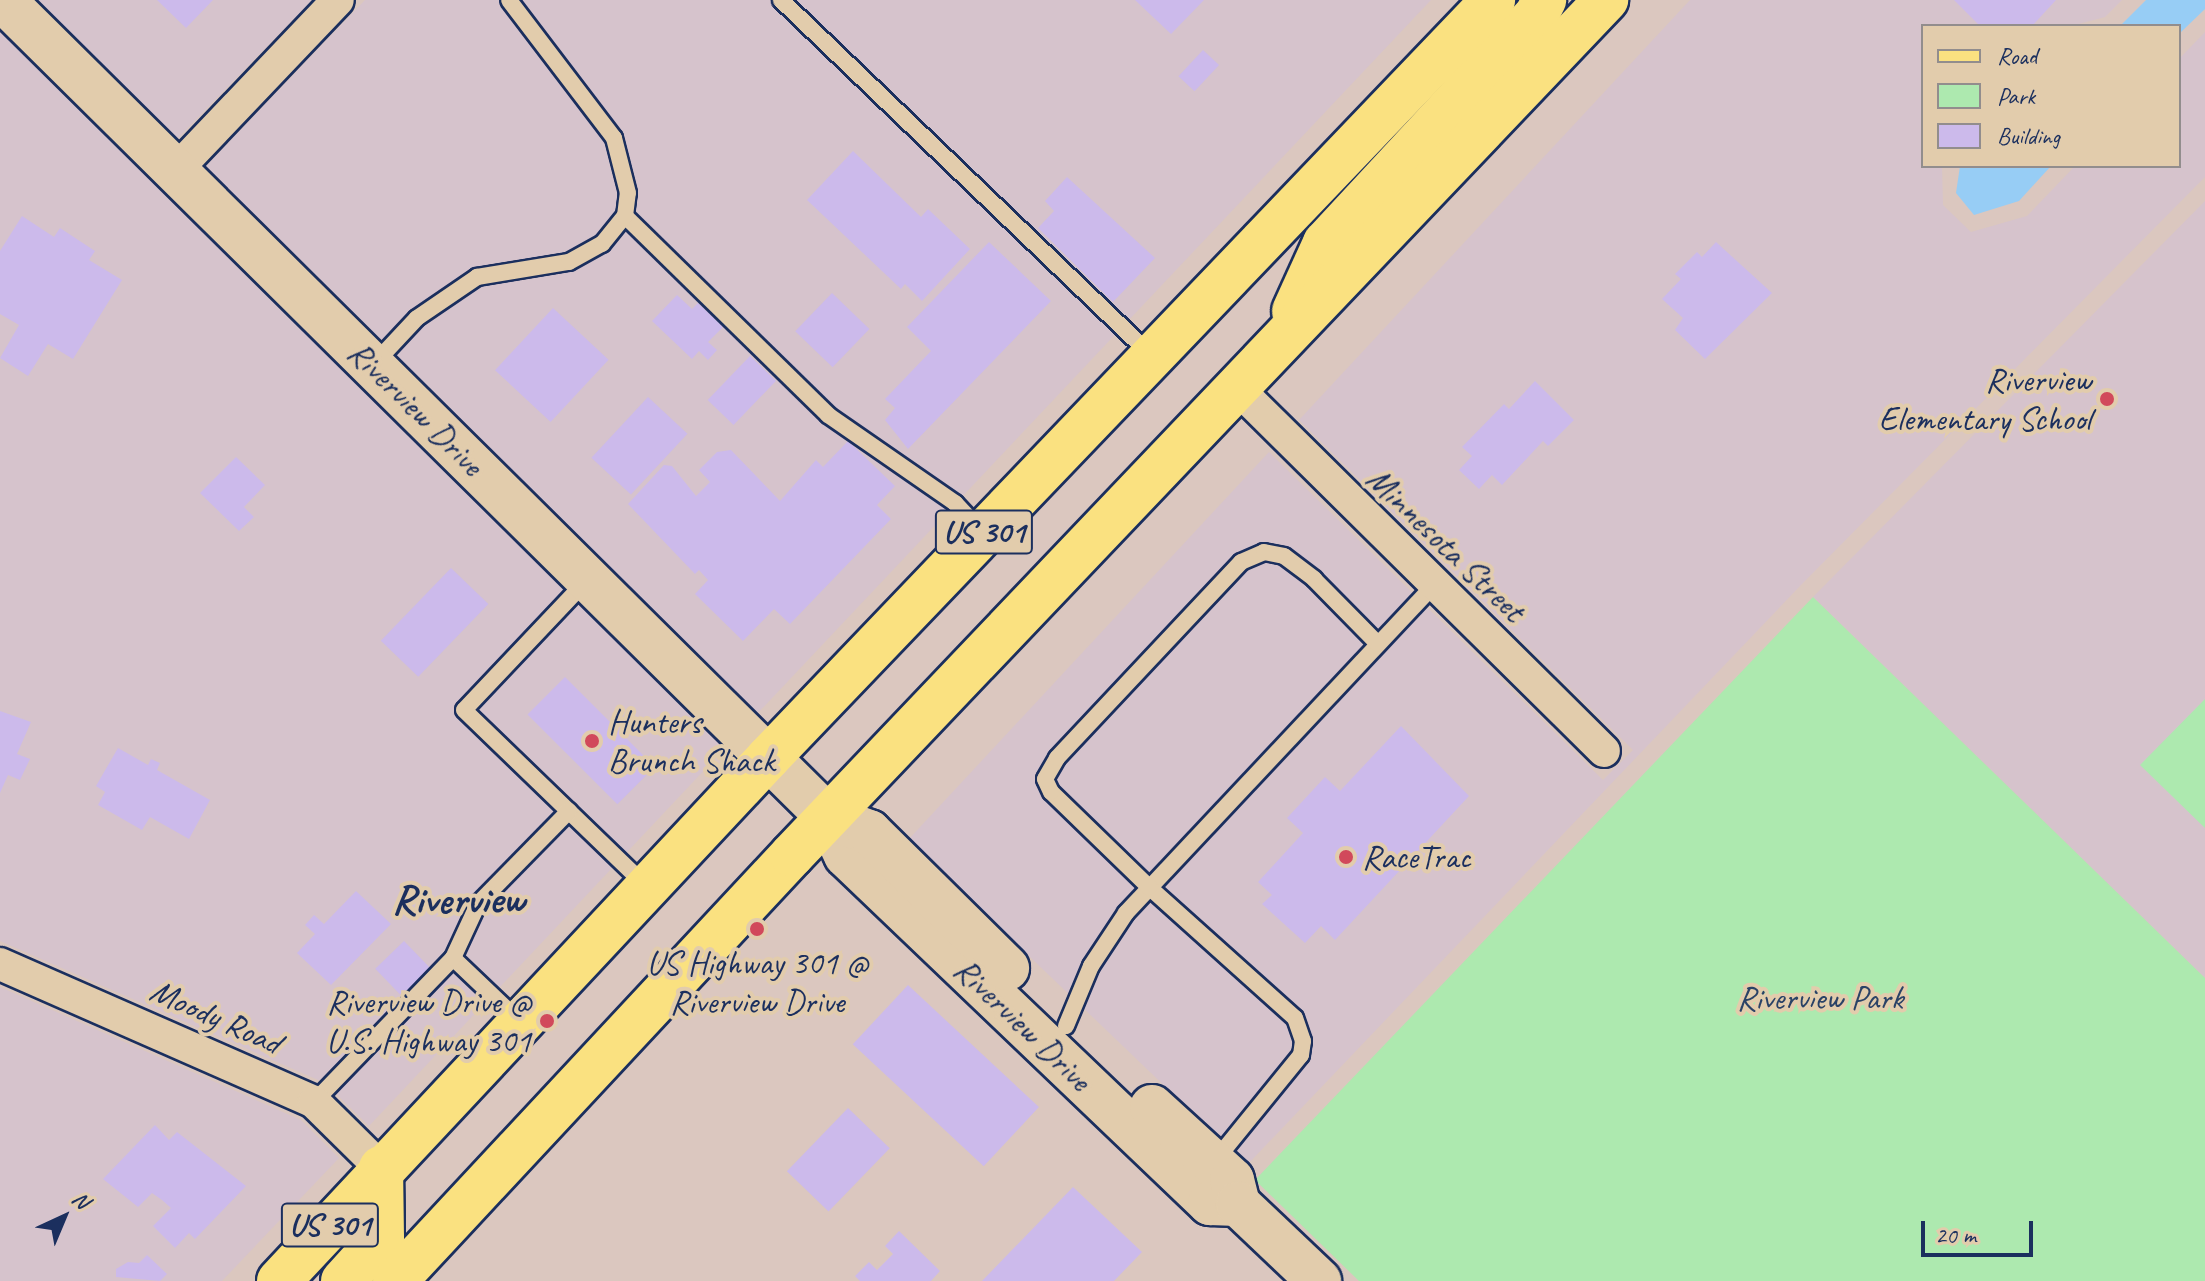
<!DOCTYPE html>
<style>
body{margin:0}
#map{position:relative;width:2205px;height:1281px;overflow:hidden;background:#dbc7bf;font-family:Caveat,sans-serif}
div>[style]{position:absolute}
[style*='--x']{left:calc(var(--x)*1px);top:calc(var(--y)*1px);width:calc(var(--w)*1px);rotate:calc(var(--a)*1deg)}
.built>*{inset:0;background:#d6c3cc}
.green>*{inset:0;background:#ade9af}
.water>*{inset:0;background:#97cdf5}
.building>*{inset:0;background:#ccbaeb;transform-origin:0 0}
.roads{filter:drop-shadow(2px 0 #1b2f5e) drop-shadow(-2px 0 #1b2f5e) drop-shadow(0 2px #1b2f5e) drop-shadow(0 -2px #1b2f5e)}
.lane>*{height:16px;margin:-8px;padding:0 8px;transform-origin:8px;border-radius:8px;background:#e2ccac}
.street>*{height:32px;margin:-16px;padding:0 16px;transform-origin:16px;border-radius:16px;background:#e2ccac}
.secondary>*{height:44px;margin:-22px;padding:0 22px;transform-origin:22px;border-radius:22px;background:#e2ccac}
.primary>*{height:44px;margin:-22px;padding:0 22px;transform-origin:22px;border-radius:22px;background:#fae180}
.dots>*{width:22px;height:22px;translate:-50% -50%;box-sizing:border-box;border:4px solid #e2ccac;border-radius:50%}
span{translate:-50% -50%;white-space:nowrap;text-align:center;line-height:1.15;-webkit-text-stroke:8px #e2ccac;paint-order:stroke}
.shield-label span{padding:2px 6px;background:#e2ccac;border:2px solid;border-radius:6px;-webkit-text-stroke-width:0}
.shield-label{font-size:32px;color:#1b2f5e;font-weight:700}
.poi-label{font-size:34px;color:#1b2f5e}
.right{translate:-100% -50%;text-align:right}
.left{translate:0 -50%;text-align:left}
.street-label{font-size:34px;color:#1b2f5e}
.park-label{font-size:34px;color:#2a4266}
.district-label{font-size:42px;color:#1b2f5e;font-weight:700}
.legend{position:absolute;left:1921px;top:24px;width:260px;height:144px;box-sizing:border-box;background:#e2ccac;border:2px solid #928d8d;margin:0;padding:10px 14px;list-style:none;font-size:24px;color:#1b2f5e}
.legend li{display:flex;align-items:center;gap:16px;height:40px}
.legend b{width:40px;border:2px solid #928d8d}
.north{position:absolute;left:24px;top:1177px;width:80px;height:80px;-webkit-text-stroke:6px #e2ccac;paint-order:stroke;rotate:44deg;font-size:22px;font-weight:700;line-height:32px;text-align:center;color:#1b2f5e}
.north::after{content:'';display:block;margin:auto;width:28px;height:36px;background:#1b2f5e;clip-path:polygon(50% 0,100% 100%,50% 72%,0 100%)}
.scale{position:absolute;left:1921px;top:1221px;width:112px;height:36px;box-sizing:border-box;border:4px solid #1b2f5e;border-top:0;padding-left:10px;font-size:24px;line-height:28px;white-space:nowrap;color:#1b2f5e;-webkit-text-stroke:6px #e2ccac;paint-order:stroke}
</style>
<div id="map">
<div class="built">
<div style="clip-path:polygon(34px 0,312px 0,177px 139px)"></div>
<div style="clip-path:polygon(365px 0,1431px 0,756px 715px,205px 167px)"></div>
<div style="clip-path:polygon(1690px 0,2122px 0,2105px 17px,2071px 26px,1923px 26px,1923px 166px,1942px 166px,1943px 205px,1971px 232px,2027px 216px,2075px 166px,2179px 166px,2179px 59px,2205px 32px,2205px 177px,1800px 586px,1247px 1165px,908px 840px,1269px 452px,1603px 780px,1633px 750px,1299px 420px)"></div>
<div style="clip-path:polygon(0 28px,726px 747px,369px 1126px,325px 1083px,0 941px)"></div>
<div style="clip-path:polygon(2205px 201px,2205px 978px,1813px 597px)"></div>
<div style="clip-path:polygon(0 987px,301px 1120px,339px 1158px,222px 1281px,0 1281px)"></div>
</div>
<div class="green">
<div style="clip-path:polygon(1813px 597px,2205px 978px,2205px 1281px,1359px 1281px,1255px 1180px)"></div>
<div style="clip-path:polygon(2205px 699px,2205px 828px,2140px 765px)"></div>
</div>
<div class="water">
<div style="clip-path:polygon(2146px 0,2205px 0,2205px 9px,2179px 34px,2179px 26px,2120px 26px)"></div>
<div style="clip-path:polygon(1960px 166px,2051px 166px,2019px 201px,1974px 215px,1956px 193px)"></div>
</div>
<div class="building">
<div style="clip-path:polygon(157px 0,213px 0,186px 28px)"></div>
<div style="clip-path:polygon(1135px 0,1204px 0,1171px 34px)"></div>
<div style="clip-path:polygon(1954px 0,2056px 0,2032px 26px,1980px 26px)"></div>
<div style="left:1203px;top:50px;width:22px;height:36px;rotate:43deg"></div>
<div style="clip-path:polygon(853px 151px,921px 217px,928px 209px,970px 249px,922px 301px,905px 284px,901px 289px,807px 200px)"></div>
<div style="clip-path:polygon(1067px 177px,1155px 258px,1113px 302px,1038px 228px,1054px 211px,1045px 201px)"></div>
<div style="clip-path:polygon(22px 216px,54px 237px,60px 228px,95px 251px,89px 260px,122px 280px,73px 359px,48px 344px,28px 376px,0 358px,19px 325px,0 314px,0 251px)"></div>
<div style="clip-path:polygon(989px 242px,1051px 301px,908px 449px,885px 420px,895px 408px,885px 399px,931px 351px,907px 327px)"></div>
<div style="clip-path:polygon(1716px 242px,1772px 293px,1705px 359px,1675px 330px,1683px 318px,1662px 299px,1681px 279px,1675px 274px,1697px 252px,1702px 257px)"></div>
<div style="left:832px;top:293px;width:52px;height:53px;rotate:44deg"></div>
<div style="clip-path:polygon(677px 295px,692px 309px,698px 303px,723px 327px,708px 342px,717px 350px,708px 360px,699px 351px,692px 359px,652px 321px)"></div>
<div style="left:553px;top:308px;width:76px;height:85px;rotate:43deg"></div>
<div style="left:750px;top:356px;width:36px;height:61px;rotate:44deg"></div>
<div style="clip-path:polygon(1535px 381px,1574px 420px,1548px 446px,1543px 441px,1502px 485px,1492px 475px,1479px 489px,1459px 470px,1472px 456px,1462px 447px,1504px 404px,1509px 409px)"></div>
<div style="left:648px;top:397px;width:54px;height:83px;rotate:43deg"></div>
<div style="clip-path:polygon(848px 441px,895px 486px,877px 505px,891px 519px,790px 624px,774px 609px,743px 641px,695px 594px,708px 580px,699px 570px,695px 574px,628px 504px,664px 465px,672px 466px,696px 496px,710px 482px,699px 470px,717px 452px,731px 450px,780px 501px,816px 460px,823px 467px)"></div>
<div style="clip-path:polygon(236px 457px,265px 485px,244px 507px,254px 517px,239px 531px,200px 493px)"></div>
<div style="left:451px;top:568px;width:52px;height:101px;rotate:44deg"></div>
<div style="left:565px;top:677px;width:127px;height:53px;rotate:45deg"></div>
<div style="clip-path:polygon(0 711px,31px 722px,17px 754px,30px 759px,20px 780px,8px 775px,0 793px)"></div>
<div style="clip-path:polygon(1401px 726px,1469px 796px,1335px 940px,1321px 926px,1305px 943px,1262px 904px,1272px 895px,1258px 882px,1303px 833px,1287px 818px,1325px 777px,1340px 791px)"></div>
<div style="clip-path:polygon(118px 748px,148px 765px,151px 759px,160px 763px,157px 770px,210px 800px,189px 839px,150px 817px,142px 830px,98px 805px,105px 792px,96px 786px)"></div>
<div style="clip-path:polygon(356px 891px,391px 924px,331px 985px,297px 953px,315px 934px,305px 925px,314px 915px,324px 924px)"></div>
<div style="left:404px;top:941px;width:39px;height:40px;rotate:46deg"></div>
<div style="left:908px;top:985px;width:179px;height:81px;rotate:43deg"></div>
<div style="left:848px;top:1108px;width:58px;height:88px;rotate:44deg"></div>
<div style="clip-path:polygon(155px 1125px,169px 1140px,177px 1132px,246px 1186px,195px 1239px,189px 1233px,175px 1248px,153px 1226px,171px 1208px,162px 1200px,152px 1193px,138px 1207px,103px 1179px)"></div>
<div style="clip-path:polygon(1073px 1187px,1142px 1252px,1114px 1281px,982px 1281px)"></div>
<div style="clip-path:polygon(899px 1231px,940px 1271px,931px 1281px,860px 1281px,855px 1276px,869px 1262px,877px 1270px,893px 1254px,885px 1246px)"></div>
<div style="clip-path:polygon(147px 1255px,167px 1274px,160px 1281px,116px 1277px,116px 1269px,128px 1262px,139px 1263px)"></div>
</div>
<div class="roads">
<div class="lane">
<div style="--x:781;--y:0;--w:513;--a:43.81"></div>
<div style="--x:625;--y:216;--w:284;--a:44.4"></div>
<div style="--x:828;--y:415;--w:155;--a:34.7"></div>
<div style="--x:955;--y:503;--w:40;--a:47"></div>
<div style="--x:373;--y:365;--w:64;--a:-46.9"></div>
<div style="--x:417;--y:318;--w:73;--a:-34.3"></div>
<div style="--x:477;--y:277;--w:93;--a:-9.3"></div>
<div style="--x:569;--y:262;--w:38;--a:-29"></div>
<div style="--x:602;--y:244;--w:36;--a:-51"></div>
<div style="--x:625;--y:216;--w:23;--a:-83"></div>
<div style="--x:628;--y:193;--w:57;--a:-104.3"></div>
<div style="--x:614;--y:138;--w:173;--a:-127.3"></div>
<div style="--x:588;--y:579;--w:180;--a:133.4"></div>
<div style="--x:464;--y:710;--w:253;--a:44"></div>
<div style="--x:453;--y:958;--w:90;--a:43.6"></div>
<div style="--x:1066;--y:1026;--w:65;--a:-67.4"></div>
<div style="--x:1091;--y:966;--w:64;--a:-56.6"></div>
<div style="--x:1126;--y:913;--w:450;--a:-46.8"></div>
<div style="--x:314;--y:1102;--w:200;--a:-46"></div>
<div style="--x:453;--y:958;--w:60;--a:-65.2"></div>
<div style="--x:478;--y:904;--w:130;--a:-45.6"></div>
<div style="--x:1214;--y:1162;--w:138;--a:-50.9"></div>
<div style="--x:1301;--y:1055;--w:14;--a:-82"></div>
<div style="--x:1303;--y:1041;--w:24;--a:-109"></div>
<div style="--x:1295;--y:1018;--w:196;--a:-138.1"></div>
<div style="--x:1149;--y:887;--w:136;--a:-135.9"></div>
<div style="--x:1051;--y:792;--w:14;--a:-115"></div>
<div style="--x:1045;--y:779;--w:24;--a:-60"></div>
<div style="--x:1057;--y:758;--w:269;--a:-46.8"></div>
<div style="--x:1241;--y:562;--w:25;--a:-23"></div>
<div style="--x:1264;--y:552;--w:20;--a:11"></div>
<div style="--x:1284;--y:556;--w:38;--a:37"></div>
<div style="--x:1314;--y:579;--w:91;--a:45.4"></div>
</div>
<div class="street">
<div style="--x:177;--y:169;--w:233;--a:-46.4"></div>
<div style="--x:1237;--y:388;--w:516;--a:44.69"></div>
<div style="--x:0;--y:964;--w:343;--a:23.7"></div>
<div style="--x:314;--y:1102;--w:94;--a:44.6"></div>
</div>
<div class="secondary">
<div style="--x:3;--y:0;--w:1161;--a:44.72"></div>
<div style="--x:828;--y:817;--w:42;--a:64.7"></div>
<div style="--x:846;--y:855;--w:504;--a:43.71"></div>
<div style="--x:1210;--y:1203;--w:28;--a:2"></div>
<div style="--x:828;--y:817;--w:44;--a:20.1"></div>
<div style="--x:869;--y:832;--w:194;--a:44.6"></div>
<div style="--x:1152;--y:1107;--w:108;--a:42.4"></div>
<div style="--x:1232;--y:1180;--w:25;--a:76"></div>
<div style="--x:1238;--y:1204;--w:112;--a:43.5"></div>
</div>
<div class="primary">
<div style="--x:1294;--y:311;--w:75;--a:-65.5"></div>
<div style="--x:1325;--y:243;--w:312;--a:-47.2"></div>
<div style="--x:1537;--y:14;--w:16;--a:-63"></div>
<div style="--x:279;--y:1281;--w:716;--a:-46.92"></div>
<div style="--x:768;--y:758;--w:1049;--a:-46.27"></div>
<div style="--x:343;--y:1281;--w:58;--a:-47.8"></div>
<div style="--x:382;--y:1238;--w:70;--a:-90.8"></div>
<div style="--x:395;--y:1281;--w:582;--a:-47.02"></div>
<div style="--x:792;--y:855;--w:1181;--a:-46.41"></div>
</div>
</div>
<div class="dots">
<div style="left:2107px;top:399px;background:#d1495b"></div>
<div style="left:592px;top:741px;background:#d1495b"></div>
<div style="left:1346px;top:857px;background:#d1495b"></div>
<div style="left:757px;top:929px;background:#d1495b"></div>
<div style="left:547px;top:1021px;background:#d1495b"></div>
</div>
<div class="shield-label">
<span style="left:984px;top:532px">US 301</span>
<span style="left:330px;top:1225px">US 301</span>
</div>
<div class="poi-label">
<span class="right" style="left:2091px;top:399px">Riverview<br>Elementary School</span>
<span class="left" style="left:608px;top:741px">Hunters<br>Brunch Shack</span>
<span class="left" style="left:1362px;top:857px">RaceTrac</span>
<span style="left:757px;top:982px">US Highway 301 @<br>Riverview Drive</span>
<span class="right" style="left:531px;top:1021px">Riverview Drive @<br>U.S. Highway 301</span>
</div>
<div class="street-label">
<span style="left:416px;top:408px;rotate:45deg">Riverview Drive</span>
<span style="left:1446px;top:544px;rotate:44deg">Minnesota Street</span>
<span style="left:216px;top:1016px;rotate:24deg">Moody Road</span>
<span style="left:1023px;top:1024px;rotate:44deg">Riverview Drive</span>
</div>
<div class="park-label">
<span style="left:1820px;top:998px">Riverview Park</span>
</div>
<div class="district-label">
<span style="left:458px;top:900px">Riverview</span>
</div>
<ul class="legend">
<li><b style="height:10px;background:#fae180"></b>Road</li>
<li><b style="height:22px;background:#ade9af"></b>Park</li>
<li><b style="height:22px;background:#ccbaeb"></b>Building</li>
</ul>
<div class="north">N</div>
<div class="scale">20 m</div>
</div>
